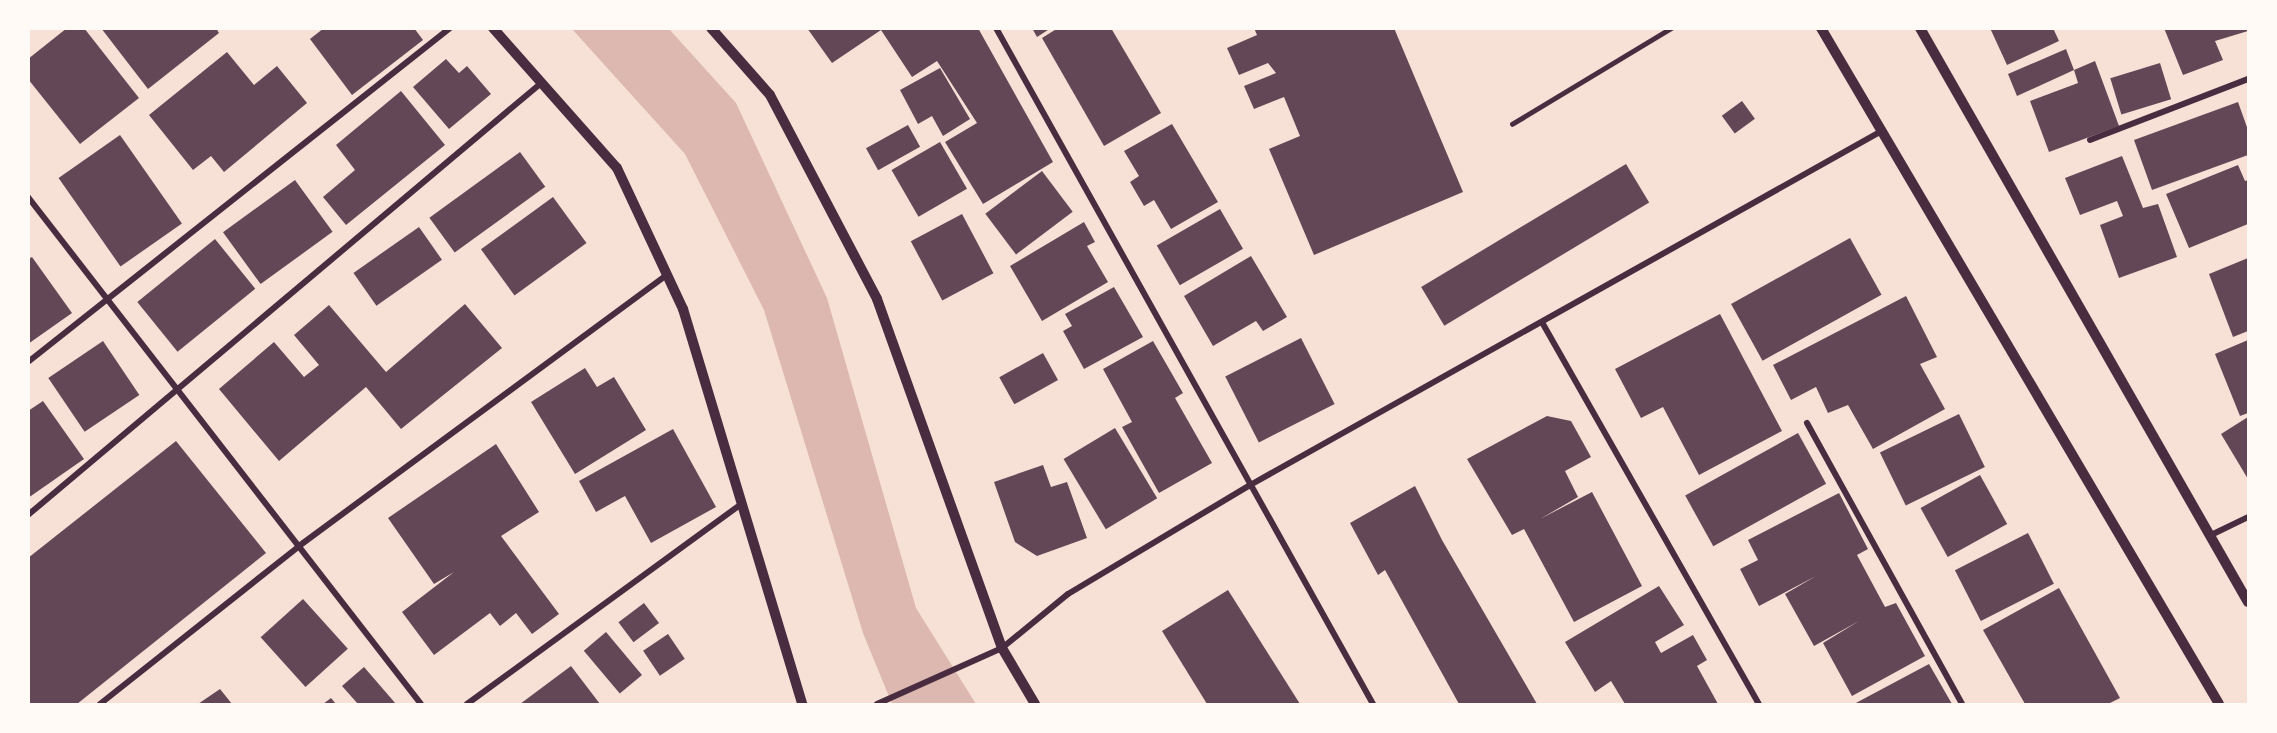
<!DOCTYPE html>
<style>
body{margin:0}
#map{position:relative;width:2277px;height:733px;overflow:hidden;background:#f7e1d7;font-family:"Alegreya Sans",sans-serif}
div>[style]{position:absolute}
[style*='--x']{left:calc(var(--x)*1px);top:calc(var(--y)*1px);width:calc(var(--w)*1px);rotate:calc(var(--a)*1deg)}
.water>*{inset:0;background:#dcb8b0}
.building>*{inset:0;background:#644757;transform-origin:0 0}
.service>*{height:4.5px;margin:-2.25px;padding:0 2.25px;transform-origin:2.25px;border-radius:2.25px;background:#4a2c40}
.minor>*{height:6px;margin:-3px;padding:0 3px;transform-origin:3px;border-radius:3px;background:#4a2c40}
.tertiary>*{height:10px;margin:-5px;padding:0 5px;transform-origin:5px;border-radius:5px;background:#4a2c40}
span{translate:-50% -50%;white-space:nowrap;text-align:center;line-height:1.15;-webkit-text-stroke:5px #fffaf5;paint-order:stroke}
.frame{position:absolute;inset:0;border:30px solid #fffaf5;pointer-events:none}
</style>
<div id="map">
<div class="water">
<div style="clip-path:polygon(572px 29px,669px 29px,736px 103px,827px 298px,916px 608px,976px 704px,892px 704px,863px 633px,764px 310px,685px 154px)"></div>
</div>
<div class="building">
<div style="clip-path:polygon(67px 28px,84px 28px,139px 98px,80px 144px,28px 79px,28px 59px)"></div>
<div style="clip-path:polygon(101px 28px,216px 28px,219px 33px,148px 89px)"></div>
<div style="clip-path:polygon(324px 28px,414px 28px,423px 40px,352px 95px,310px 39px)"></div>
<div style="clip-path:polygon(807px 28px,978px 28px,1053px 162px,983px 204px,945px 142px,977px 123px,937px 61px,912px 77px,881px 30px,832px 63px)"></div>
<div style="clip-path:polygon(1032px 28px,1051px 28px,1037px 37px)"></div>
<div style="clip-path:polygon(1058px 28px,1111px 28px,1161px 113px,1104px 146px,1042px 38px)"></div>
<div style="clip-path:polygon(1254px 28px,1394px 28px,1463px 192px,1314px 255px,1269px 149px,1300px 136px,1284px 97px,1254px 109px,1244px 86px,1276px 73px,1268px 63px,1239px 75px,1227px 48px,1257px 35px)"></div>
<div style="clip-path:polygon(1990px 28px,2053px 28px,2059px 41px,2007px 65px)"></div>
<div style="clip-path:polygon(2164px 28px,2248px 28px,2248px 31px,2215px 41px,2223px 60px,2183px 75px)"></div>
<div style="clip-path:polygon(2066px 49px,2074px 70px,2095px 61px,2119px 126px,2049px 152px,2030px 101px,2078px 83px,2074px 70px,2017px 96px,2008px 74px)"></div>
<div style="clip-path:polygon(227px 52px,254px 85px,277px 66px,307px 103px,224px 172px,211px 156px,193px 170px,149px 115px)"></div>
<div style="clip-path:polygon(446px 59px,459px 73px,467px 66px,491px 94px,449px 129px,413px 87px)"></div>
<div style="left:2160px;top:63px;width:38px;height:52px;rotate:73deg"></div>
<div style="clip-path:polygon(940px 68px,970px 119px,943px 136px,932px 116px,918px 124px,900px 90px)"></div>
<div style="clip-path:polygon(401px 91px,445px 145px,346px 225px,323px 197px,355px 170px,336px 145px)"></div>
<div style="left:1742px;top:101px;width:22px;height:25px;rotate:54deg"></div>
<div style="clip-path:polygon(2238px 102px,2248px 130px,2248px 155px,2152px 190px,2134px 140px)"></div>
<div style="clip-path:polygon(1172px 124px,1218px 202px,1171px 229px,1154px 200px,1144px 206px,1130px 182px,1139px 176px,1124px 151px)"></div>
<div style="left:908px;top:125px;width:25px;height:48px;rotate:61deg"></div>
<div style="left:120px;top:135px;width:108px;height:75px;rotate:55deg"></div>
<div style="left:940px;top:142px;width:54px;height:56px;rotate:60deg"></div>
<div style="left:520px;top:152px;width:43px;height:112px;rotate:54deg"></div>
<div style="clip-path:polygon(2122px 156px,2143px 208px,2158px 204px,2177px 257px,2119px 278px,2100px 225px,2123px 216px,2117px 201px,2080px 215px,2065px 178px)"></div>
<div style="left:1626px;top:164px;width:45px;height:239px;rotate:59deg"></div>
<div style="clip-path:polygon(2238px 165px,2245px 181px,2248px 180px,2248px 224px,2189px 248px,2166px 194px)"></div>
<div style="left:1042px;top:171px;width:51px;height:71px;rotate:53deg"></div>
<div style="left:295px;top:180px;width:64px;height:89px;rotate:54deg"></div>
<div style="left:553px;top:197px;width:57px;height:89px;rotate:54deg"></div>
<div style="left:1220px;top:209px;width:46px;height:73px;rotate:60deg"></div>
<div style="left:962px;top:214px;width:67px;height:58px;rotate:62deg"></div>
<div style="clip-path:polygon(1084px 222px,1095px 242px,1087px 246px,1108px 282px,1042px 321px,1010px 266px)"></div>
<div style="left:419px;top:227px;width:40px;height:80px;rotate:55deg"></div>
<div style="left:1850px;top:238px;width:65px;height:136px;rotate:61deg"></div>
<div style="left:215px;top:239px;width:64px;height:100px;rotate:51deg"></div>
<div style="clip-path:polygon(1251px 256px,1287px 317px,1263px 331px,1256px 321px,1213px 346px,1184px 296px)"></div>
<div style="clip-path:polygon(32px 257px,72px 313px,28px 344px,28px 259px)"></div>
<div style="clip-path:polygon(2248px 258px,2248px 331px,2233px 337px,2209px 274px)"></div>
<div style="clip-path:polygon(1114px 287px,1143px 337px,1084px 369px,1063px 331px,1072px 326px,1065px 314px)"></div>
<div style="clip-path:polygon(1906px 296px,1937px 357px,1920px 364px,1945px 409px,1873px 449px,1848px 405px,1828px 413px,1816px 387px,1791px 400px,1773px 365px)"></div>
<div style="clip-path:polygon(465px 304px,502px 348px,401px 429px,366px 387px,279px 461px,219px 389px,274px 342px,304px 377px,319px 365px,294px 335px,329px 305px,386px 372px)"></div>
<div style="clip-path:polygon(1720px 314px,1782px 431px,1699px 475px,1663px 407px,1641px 418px,1615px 369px)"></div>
<div style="left:1301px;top:338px;width:74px;height:85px;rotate:63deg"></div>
<div style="clip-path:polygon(2248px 340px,2248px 413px,2240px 416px,2215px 354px)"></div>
<div style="left:103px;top:341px;width:65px;height:66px;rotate:56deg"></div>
<div style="clip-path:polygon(1153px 341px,1183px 393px,1175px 398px,1212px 463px,1159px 493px,1122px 427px,1132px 422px,1103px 369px)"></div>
<div style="left:1043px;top:353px;width:31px;height:50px;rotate:61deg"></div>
<div style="clip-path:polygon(585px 368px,597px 387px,614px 377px,646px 430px,575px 474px,531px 402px)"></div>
<div style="clip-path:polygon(43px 401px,84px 459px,28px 498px,28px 411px)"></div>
<div style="left:1959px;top:414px;width:59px;height:88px;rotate:64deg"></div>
<div style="clip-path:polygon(1547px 416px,1571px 421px,1591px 457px,1565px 471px,1578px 497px,1540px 519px,1592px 492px,1642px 586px,1574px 622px,1524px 529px,1512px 535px,1467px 459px)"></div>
<div style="clip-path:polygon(2248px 417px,2248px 479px,2221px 434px)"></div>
<div style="left:1115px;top:428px;width:82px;height:60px;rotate:59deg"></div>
<div style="clip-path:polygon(673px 429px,716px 507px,651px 543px,625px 496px,596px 512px,579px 481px)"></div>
<div style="left:1798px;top:433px;width:58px;height:129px;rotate:61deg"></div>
<div style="clip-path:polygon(176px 441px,266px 553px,77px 704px,28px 704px,28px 558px)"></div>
<div style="clip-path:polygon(496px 444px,539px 512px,501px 536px,559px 614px,532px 634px,516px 613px,500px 626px,490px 613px,434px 655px,402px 612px,454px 572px,434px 584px,388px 518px)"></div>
<div style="clip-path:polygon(1043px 465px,1051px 487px,1067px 482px,1087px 538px,1037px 556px,1015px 542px,994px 482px)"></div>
<div style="left:1980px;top:475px;width:56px;height:68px;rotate:61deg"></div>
<div style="clip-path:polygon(1415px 486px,1442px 540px,1537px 704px,1459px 704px,1385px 570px,1378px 575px,1350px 523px)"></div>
<div style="clip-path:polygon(1839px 493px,1868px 549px,1857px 555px,1885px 607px,1896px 603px,1925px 656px,1852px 696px,1823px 643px,1859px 621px,1814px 646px,1785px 594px,1816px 576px,1759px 606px,1740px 569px,1758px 560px,1748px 540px)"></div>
<div style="left:2028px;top:533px;width:57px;height:82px;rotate:63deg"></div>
<div style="clip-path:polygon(1659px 586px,1684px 625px,1655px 642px,1661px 653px,1693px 635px,1707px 660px,1697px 666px,1718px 704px,1625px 704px,1611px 681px,1595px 692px,1565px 642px)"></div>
<div style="clip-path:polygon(2059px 588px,2120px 698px,2108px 704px,2025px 704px,1983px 630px)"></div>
<div style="clip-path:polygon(1228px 590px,1300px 704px,1207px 704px,1162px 631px)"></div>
<div style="left:303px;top:599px;width:67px;height:57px;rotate:48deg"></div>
<div style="left:644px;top:603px;width:25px;height:32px;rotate:53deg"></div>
<div style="left:606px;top:632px;width:56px;height:29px;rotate:50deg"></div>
<div style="left:668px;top:634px;width:30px;height:30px;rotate:56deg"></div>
<div style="clip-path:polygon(1929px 664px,1952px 704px,1854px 704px)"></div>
<div style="clip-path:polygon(571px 666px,600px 704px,520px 704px)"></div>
<div style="clip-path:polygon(364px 667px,396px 704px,358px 704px,342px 686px)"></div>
<div style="clip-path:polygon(220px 689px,232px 704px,198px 704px)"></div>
<div style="clip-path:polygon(331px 698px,336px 704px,323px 704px)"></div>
</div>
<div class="service">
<div style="--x:1512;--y:124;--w:186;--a:-31.1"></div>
</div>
<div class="minor">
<div style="--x:996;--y:28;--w:774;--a:60.85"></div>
<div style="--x:2090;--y:140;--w:169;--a:-21.1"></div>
<div style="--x:28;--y:197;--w:641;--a:52.22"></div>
<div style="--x:1543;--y:324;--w:437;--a:60.4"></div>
<div style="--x:28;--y:362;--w:538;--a:-38.36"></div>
<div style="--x:1807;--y:423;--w:321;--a:61.1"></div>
<div style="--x:28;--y:515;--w:669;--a:-40.09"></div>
<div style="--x:2211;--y:535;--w:41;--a:-25.9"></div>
<div style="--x:100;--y:704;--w:254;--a:-38.4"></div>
<div style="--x:299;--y:546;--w:457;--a:-36.4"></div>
<div style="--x:467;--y:704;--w:338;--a:-36.1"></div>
<div style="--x:877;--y:704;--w:137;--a:-24.1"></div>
<div style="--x:1002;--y:648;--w:85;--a:-39.3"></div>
<div style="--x:1068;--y:594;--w:214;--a:-30.9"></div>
<div style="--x:1252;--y:484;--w:720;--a:-29.27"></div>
</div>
<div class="tertiary">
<div style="--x:493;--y:28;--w:187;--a:48.5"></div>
<div style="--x:617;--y:168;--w:156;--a:64.9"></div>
<div style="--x:683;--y:309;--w:413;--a:73.2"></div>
<div style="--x:711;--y:28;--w:89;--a:48.6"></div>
<div style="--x:770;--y:95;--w:230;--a:62.3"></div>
<div style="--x:877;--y:299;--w:371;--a:70.3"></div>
<div style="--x:1002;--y:648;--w:65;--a:59.5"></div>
<div style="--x:1821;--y:28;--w:784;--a:59.51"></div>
<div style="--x:1920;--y:28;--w:661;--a:60.26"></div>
</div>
<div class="frame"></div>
</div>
